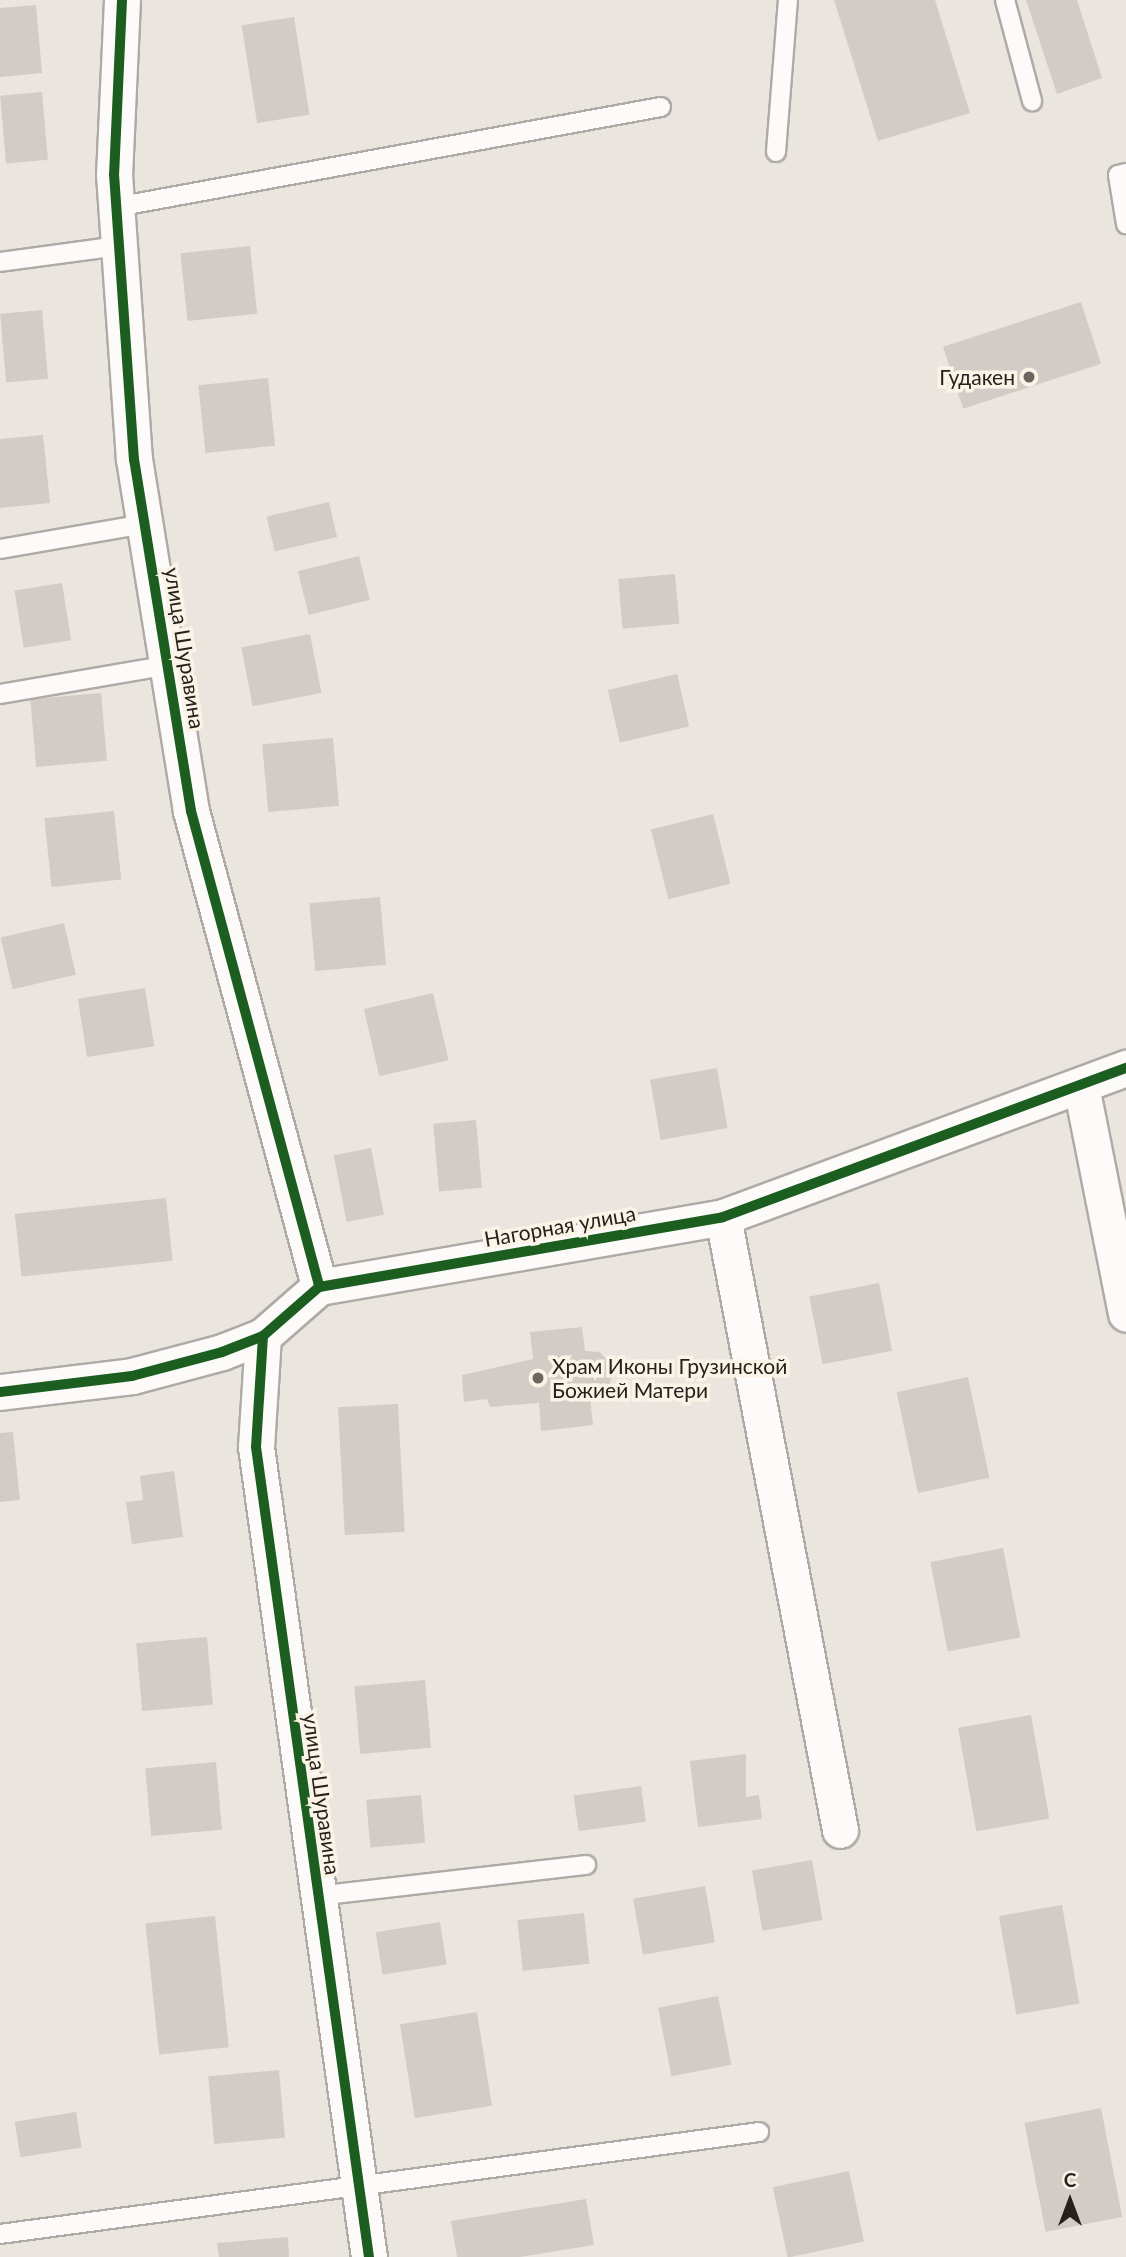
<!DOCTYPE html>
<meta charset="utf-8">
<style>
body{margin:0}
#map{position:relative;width:1126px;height:2257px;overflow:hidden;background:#eae5df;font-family:Lato,sans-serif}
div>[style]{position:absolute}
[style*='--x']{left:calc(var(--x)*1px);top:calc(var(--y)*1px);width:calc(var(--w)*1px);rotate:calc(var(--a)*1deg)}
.building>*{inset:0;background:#d3cbc6;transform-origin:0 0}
.roads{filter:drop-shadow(2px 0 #aeaaa5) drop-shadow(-2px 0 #aeaaa5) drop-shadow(0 2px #aeaaa5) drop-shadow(0 -2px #aeaaa5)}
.lane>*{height:18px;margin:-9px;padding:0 9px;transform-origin:9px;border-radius:9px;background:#fcfbfa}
.street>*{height:35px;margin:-17.5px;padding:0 17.5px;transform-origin:17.5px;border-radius:17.5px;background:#fcfbfa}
.cycleway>*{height:10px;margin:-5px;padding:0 5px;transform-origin:5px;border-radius:5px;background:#1b5e20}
.dots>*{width:19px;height:19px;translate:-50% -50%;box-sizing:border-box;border:4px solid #fcf3e7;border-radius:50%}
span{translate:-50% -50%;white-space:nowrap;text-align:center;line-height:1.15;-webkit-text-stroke:7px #fcf3e7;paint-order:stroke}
.poi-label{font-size:21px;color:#25211d}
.right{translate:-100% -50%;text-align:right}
.left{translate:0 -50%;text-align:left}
.street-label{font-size:21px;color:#25211d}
.north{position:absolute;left:1035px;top:2166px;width:70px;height:70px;-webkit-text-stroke:5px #fcf3e7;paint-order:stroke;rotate:0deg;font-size:19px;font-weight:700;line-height:28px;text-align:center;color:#25211d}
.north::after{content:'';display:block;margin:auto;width:24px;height:32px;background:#25211d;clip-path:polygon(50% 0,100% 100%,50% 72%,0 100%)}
</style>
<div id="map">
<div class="building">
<div style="clip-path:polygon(834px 0,935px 0,970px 113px,878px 141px)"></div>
<div style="clip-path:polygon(1026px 0,1077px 0,1102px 78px,1057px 94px)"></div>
<div style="clip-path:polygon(36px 5px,42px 73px,0 77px,0 8px)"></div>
<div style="left:294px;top:17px;width:99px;height:53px;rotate:81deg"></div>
<div style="left:42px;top:92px;width:68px;height:42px;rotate:85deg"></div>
<div style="left:250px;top:246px;width:68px;height:70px;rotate:84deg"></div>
<div style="left:1081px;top:302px;width:65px;height:145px;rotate:72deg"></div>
<div style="left:42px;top:310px;width:69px;height:42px;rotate:85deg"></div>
<div style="left:268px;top:378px;width:68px;height:70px;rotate:84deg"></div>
<div style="clip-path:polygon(43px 435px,50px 503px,0 508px,0 439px)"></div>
<div style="left:329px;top:502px;width:36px;height:64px;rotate:77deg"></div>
<div style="left:359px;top:556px;width:45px;height:63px;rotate:76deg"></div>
<div style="left:675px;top:574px;width:50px;height:57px;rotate:85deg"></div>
<div style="left:62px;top:583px;width:58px;height:48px;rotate:81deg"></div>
<div style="left:310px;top:634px;width:60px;height:70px;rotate:79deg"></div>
<div style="left:677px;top:674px;width:54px;height:71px;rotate:77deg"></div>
<div style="left:101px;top:693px;width:68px;height:71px;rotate:85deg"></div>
<div style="left:333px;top:738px;width:68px;height:71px;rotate:85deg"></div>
<div style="left:114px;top:811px;width:69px;height:70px;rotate:84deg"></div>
<div style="left:713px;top:814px;width:72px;height:64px;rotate:76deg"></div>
<div style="left:380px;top:897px;width:68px;height:71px;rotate:85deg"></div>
<div style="left:64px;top:923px;width:53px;height:65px;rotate:77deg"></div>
<div style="left:145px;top:988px;width:59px;height:68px;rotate:81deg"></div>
<div style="left:433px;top:993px;width:69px;height:71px;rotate:77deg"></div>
<div style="left:717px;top:1068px;width:61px;height:68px;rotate:80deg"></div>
<div style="left:476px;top:1120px;width:68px;height:43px;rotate:85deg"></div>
<div style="left:371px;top:1148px;width:68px;height:38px;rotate:79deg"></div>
<div style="left:166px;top:1198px;width:63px;height:152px;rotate:84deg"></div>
<div style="left:879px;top:1283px;width:69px;height:71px;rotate:79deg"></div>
<div style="clip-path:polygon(582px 1327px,585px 1351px,600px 1352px,614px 1369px,608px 1390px,590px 1398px,593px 1425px,541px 1431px,539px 1403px,490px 1407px,487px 1399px,464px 1402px,462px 1375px,533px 1359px,530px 1332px)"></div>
<div style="left:968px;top:1377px;width:103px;height:73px;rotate:78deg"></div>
<div style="left:398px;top:1404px;width:128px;height:60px;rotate:87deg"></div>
<div style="clip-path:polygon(13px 1432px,20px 1500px,0 1502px,0 1433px)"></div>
<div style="clip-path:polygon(174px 1471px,183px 1537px,132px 1544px,126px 1502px,143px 1500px,140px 1476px)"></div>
<div style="left:1003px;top:1548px;width:91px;height:74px;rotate:79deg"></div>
<div style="left:207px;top:1637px;width:68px;height:71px;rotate:85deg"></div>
<div style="left:425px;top:1680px;width:68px;height:71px;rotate:85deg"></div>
<div style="left:1031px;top:1715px;width:105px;height:74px;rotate:80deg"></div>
<div style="clip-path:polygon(746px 1754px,746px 1797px,759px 1795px,762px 1819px,698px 1827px,690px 1761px)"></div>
<div style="left:216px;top:1762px;width:68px;height:71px;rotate:85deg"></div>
<div style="left:641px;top:1786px;width:36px;height:68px;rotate:82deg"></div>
<div style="left:421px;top:1795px;width:48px;height:55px;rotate:85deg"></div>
<div style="left:812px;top:1860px;width:61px;height:61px;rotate:80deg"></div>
<div style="left:705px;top:1886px;width:57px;height:73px;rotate:80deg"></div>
<div style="left:1062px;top:1905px;width:100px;height:64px;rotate:80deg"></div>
<div style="left:584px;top:1913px;width:51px;height:67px;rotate:84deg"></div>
<div style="left:215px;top:1916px;width:132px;height:70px;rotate:84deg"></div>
<div style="left:440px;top:1922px;width:43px;height:65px;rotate:81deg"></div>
<div style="left:718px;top:1996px;width:70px;height:61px;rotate:79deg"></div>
<div style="left:477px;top:2012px;width:95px;height:78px;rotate:81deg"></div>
<div style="left:279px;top:2070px;width:68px;height:71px;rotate:85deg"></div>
<div style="left:1101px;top:2108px;width:111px;height:78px;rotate:79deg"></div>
<div style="left:76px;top:2112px;width:36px;height:62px;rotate:81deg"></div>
<div style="left:849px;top:2171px;width:72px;height:78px;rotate:78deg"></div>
<div style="clip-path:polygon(586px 2199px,594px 2245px,520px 2257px,457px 2257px,451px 2221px)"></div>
<div style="clip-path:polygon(288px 2237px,289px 2257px,219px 2257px,217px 2243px)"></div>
</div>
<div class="roads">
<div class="lane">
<div style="--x:1005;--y:0;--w:105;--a:75"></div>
<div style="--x:776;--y:152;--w:152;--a:-85.5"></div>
<div style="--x:1126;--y:173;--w:8;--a:166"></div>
<div style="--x:1118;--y:175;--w:50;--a:80.7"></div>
<div style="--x:116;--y:207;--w:554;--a:-10.4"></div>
<div style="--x:0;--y:262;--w:120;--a:-7.7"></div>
<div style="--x:0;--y:549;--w:147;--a:-9.8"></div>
<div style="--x:0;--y:694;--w:171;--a:-9.7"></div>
<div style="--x:317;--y:1896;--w:271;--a:-6.6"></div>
<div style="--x:0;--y:2234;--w:766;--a:-7.65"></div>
</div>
<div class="street">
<div style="--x:122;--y:0;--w:174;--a:92.6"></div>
<div style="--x:114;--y:174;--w:286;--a:86"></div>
<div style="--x:134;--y:459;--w:357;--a:80.8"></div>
<div style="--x:191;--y:811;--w:493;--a:74.9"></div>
<div style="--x:1081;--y:1086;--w:232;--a:78.8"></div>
<div style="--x:723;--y:1217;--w:624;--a:79.19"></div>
<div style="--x:263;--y:1336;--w:111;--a:93.6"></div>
<div style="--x:256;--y:1447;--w:818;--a:82.06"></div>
<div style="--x:0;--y:1392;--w:133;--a:-6.9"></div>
<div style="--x:132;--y:1376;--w:93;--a:-14.9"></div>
<div style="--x:222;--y:1352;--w:44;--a:-21.3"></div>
<div style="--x:263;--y:1336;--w:74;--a:-41.2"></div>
<div style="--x:319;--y:1287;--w:410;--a:-9.8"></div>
<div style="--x:723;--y:1217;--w:430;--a:-20.3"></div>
</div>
</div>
<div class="cycleway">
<div style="--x:122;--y:0;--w:174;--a:92.6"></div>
<div style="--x:114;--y:174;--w:286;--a:86"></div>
<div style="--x:134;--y:459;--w:357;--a:80.8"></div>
<div style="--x:191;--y:811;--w:493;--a:74.9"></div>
<div style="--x:263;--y:1336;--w:111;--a:93.6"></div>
<div style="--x:256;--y:1447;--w:818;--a:82.06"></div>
<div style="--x:0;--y:1392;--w:133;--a:-6.9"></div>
<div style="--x:132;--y:1376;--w:93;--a:-14.9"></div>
<div style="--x:222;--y:1352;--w:44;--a:-21.3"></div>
<div style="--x:263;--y:1336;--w:74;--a:-41.2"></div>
<div style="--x:319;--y:1287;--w:410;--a:-9.8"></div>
<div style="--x:723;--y:1217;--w:430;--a:-20.3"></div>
</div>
<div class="dots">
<div style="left:1029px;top:377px;background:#6a6661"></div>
<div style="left:538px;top:1378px;background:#6a6661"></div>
</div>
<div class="poi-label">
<span class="right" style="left:1015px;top:377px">Гудакен</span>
<span class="left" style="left:552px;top:1378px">Храм Иконы Грузинской<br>Божией Матери</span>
</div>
<div class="street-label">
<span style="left:185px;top:648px;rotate:81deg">улица Шуравина</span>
<span style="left:560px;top:1226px;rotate:-10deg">Нагорная улица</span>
<span style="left:322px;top:1794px;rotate:82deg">улица Шуравина</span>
</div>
<div class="north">С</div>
</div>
